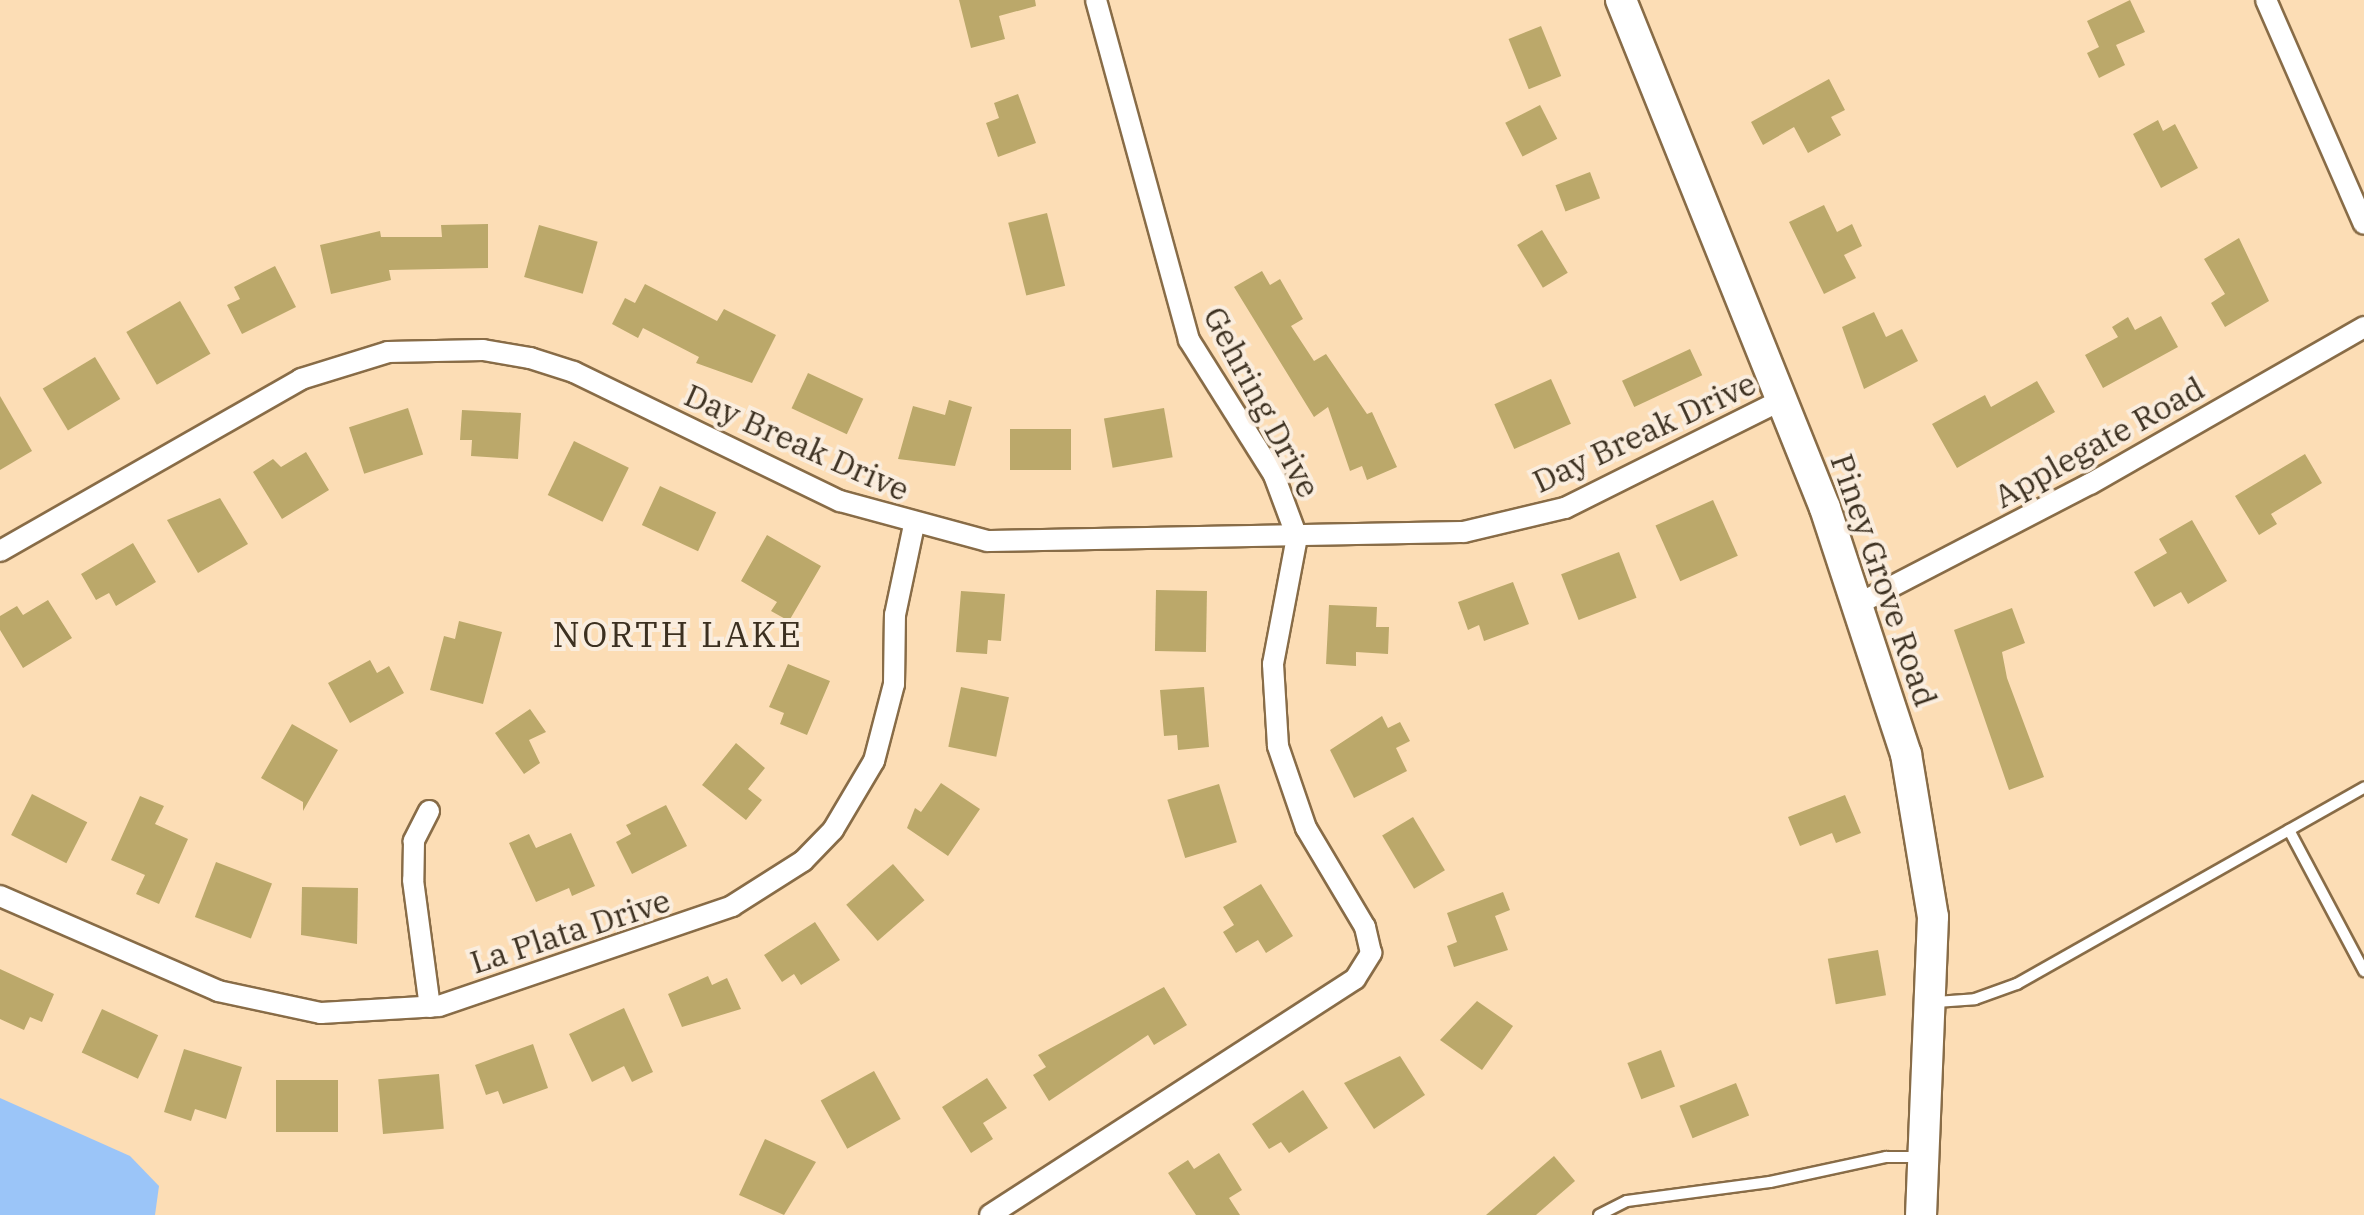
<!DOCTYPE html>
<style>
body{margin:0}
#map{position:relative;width:2364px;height:1215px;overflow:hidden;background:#fcddb5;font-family:"IBM Plex Serif",serif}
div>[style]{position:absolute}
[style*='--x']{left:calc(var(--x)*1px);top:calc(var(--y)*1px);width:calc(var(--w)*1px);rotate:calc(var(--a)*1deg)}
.water>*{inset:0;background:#9bc5f8}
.building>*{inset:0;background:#bba86a;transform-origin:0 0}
.roads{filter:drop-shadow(2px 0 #886c47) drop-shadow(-2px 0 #886c47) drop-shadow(0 2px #886c47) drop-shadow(0 -2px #886c47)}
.service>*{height:10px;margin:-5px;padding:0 5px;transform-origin:5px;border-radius:5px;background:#fff}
.minor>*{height:20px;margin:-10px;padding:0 10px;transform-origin:10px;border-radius:10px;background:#fff}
.secondary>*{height:30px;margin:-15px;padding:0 15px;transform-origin:15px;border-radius:15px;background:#fff}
span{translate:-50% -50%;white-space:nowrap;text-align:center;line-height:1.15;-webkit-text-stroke:8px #faedde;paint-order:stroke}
.street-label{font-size:32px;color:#3c3020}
.neighbourhood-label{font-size:35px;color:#3c3020;letter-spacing:2.5px}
</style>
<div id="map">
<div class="water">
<div style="clip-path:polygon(0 1098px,130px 1156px,159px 1186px,155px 1215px,0 1215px)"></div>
</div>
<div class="building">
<div style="clip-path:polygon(959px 0,1035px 0,1036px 6px,999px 16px,1005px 39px,971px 48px)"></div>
<div style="clip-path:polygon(2130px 0,2145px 32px,2116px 45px,2125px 65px,2099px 78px,2087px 53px,2099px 47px,2087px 21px)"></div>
<div style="left:1541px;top:26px;width:54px;height:35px;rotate:68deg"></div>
<div style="clip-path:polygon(1829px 79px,1845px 110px,1831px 117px,1841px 135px,1808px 153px,1794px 127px,1763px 145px,1751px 122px)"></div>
<div style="clip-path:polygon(1018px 94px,1036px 143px,998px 157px,986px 123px,999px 118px,994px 103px)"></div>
<div style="left:1540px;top:105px;width:38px;height:39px;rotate:63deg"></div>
<div style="clip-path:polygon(2158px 120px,2163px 131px,2175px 124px,2198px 168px,2161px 188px,2133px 134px)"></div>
<div style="left:1590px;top:172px;width:28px;height:37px;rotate:69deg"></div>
<div style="clip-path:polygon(1824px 205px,1837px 232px,1852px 224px,1862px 246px,1844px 255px,1856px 278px,1824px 294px,1789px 222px)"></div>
<div style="left:1047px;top:213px;width:75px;height:40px;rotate:76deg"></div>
<div style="clip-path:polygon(488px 224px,488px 268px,389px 270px,391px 280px,331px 294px,320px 245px,380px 231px,381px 237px,442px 237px,441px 225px)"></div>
<div style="left:539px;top:225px;width:61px;height:54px;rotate:16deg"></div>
<div style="left:1542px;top:230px;width:50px;height:29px;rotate:59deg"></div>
<div style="clip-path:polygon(2239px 238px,2269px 301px,2225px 327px,2211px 303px,2225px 294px,2204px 259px)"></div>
<div style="clip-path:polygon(275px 266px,296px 307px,242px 334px,227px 305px,240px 299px,234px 287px)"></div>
<div style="clip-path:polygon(1262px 271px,1270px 285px,1280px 279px,1303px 319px,1291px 326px,1314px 361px,1326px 354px,1367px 414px,1372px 412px,1397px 467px,1367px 480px,1362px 466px,1350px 471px,1328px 407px,1314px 417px,1234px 287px)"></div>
<div style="clip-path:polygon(645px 284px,717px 321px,724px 309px,776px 335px,752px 383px,696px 363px,699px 357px,643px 328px,638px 338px,612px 324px,625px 298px,635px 303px)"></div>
<div style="left:180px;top:301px;width:61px;height:62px;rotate:60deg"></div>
<div style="clip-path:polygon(1874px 312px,1886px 337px,1902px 329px,1918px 361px,1864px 389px,1842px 327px)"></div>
<div style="clip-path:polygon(2161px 316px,2178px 347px,2103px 388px,2085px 355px,2118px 337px,2112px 327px,2128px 317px,2135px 330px)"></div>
<div style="left:1690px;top:349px;width:29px;height:75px;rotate:65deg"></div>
<div style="left:95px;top:357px;width:49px;height:61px;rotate:59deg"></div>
<div style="left:808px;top:373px;width:61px;height:39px;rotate:25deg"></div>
<div style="left:1551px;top:379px;width:49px;height:62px;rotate:66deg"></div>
<div style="clip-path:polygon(2037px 381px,2055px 412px,1957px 468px,1932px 424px,1985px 395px,1991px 407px)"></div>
<div style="clip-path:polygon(0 396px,32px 451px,0 470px)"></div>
<div style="clip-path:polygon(949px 400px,972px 407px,955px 466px,898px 459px,913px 406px,945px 415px)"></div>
<div style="left:408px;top:408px;width:49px;height:62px;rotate:72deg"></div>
<div style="left:1164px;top:408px;width:50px;height:61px;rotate:80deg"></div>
<div style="clip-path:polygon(462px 410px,521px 413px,518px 459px,471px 456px,472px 440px,460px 440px)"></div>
<div style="left:1010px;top:429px;width:61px;height:41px"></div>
<div style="left:574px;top:441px;width:61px;height:60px;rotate:26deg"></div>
<div style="clip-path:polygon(306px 452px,329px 490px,282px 519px,253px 472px,273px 459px,281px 467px)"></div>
<div style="clip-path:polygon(2305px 454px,2322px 483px,2271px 514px,2277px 524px,2259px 535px,2235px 496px)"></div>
<div style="left:660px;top:486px;width:62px;height:43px;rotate:25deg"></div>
<div style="clip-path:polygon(220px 498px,248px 544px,198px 573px,167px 520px)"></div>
<div style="left:1713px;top:500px;width:61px;height:63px;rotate:66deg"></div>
<div style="clip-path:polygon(2192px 520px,2227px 581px,2188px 604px,2181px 592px,2154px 607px,2134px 572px,2167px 553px,2159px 539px)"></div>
<div style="clip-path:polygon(767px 535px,821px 566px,789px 621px,771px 611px,777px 602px,741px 581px)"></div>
<div style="clip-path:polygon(133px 543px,156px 582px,116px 606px,109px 593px,96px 600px,81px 574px)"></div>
<div style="left:1619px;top:552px;width:49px;height:62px;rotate:69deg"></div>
<div style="clip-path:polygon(1513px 582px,1529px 624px,1484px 641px,1479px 625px,1468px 630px,1458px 602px)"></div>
<div style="left:1156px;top:590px;width:51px;height:61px;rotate:1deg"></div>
<div style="clip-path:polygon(961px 591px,1005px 594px,1001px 641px,988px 640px,987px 654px,956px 652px)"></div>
<div style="clip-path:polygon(48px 600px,72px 638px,23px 668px,0 630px,0 616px,17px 606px,23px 615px)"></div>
<div style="clip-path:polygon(1329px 605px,1377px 607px,1376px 627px,1389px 627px,1388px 654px,1356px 652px,1356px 666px,1326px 664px)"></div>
<div style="clip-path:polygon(2012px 608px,2025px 643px,2002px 652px,2007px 678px,2044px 777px,2009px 790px,1954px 630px)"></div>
<div style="clip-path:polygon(459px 621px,502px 632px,483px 704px,430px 690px,444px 636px,455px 639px)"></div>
<div style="clip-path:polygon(370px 660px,377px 673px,389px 666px,404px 693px,350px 723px,328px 683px)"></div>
<div style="clip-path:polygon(788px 664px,830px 681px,807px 735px,780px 724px,784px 713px,769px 707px)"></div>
<div style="left:961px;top:687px;width:49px;height:61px;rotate:12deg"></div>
<div style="clip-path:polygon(1204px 687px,1209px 747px,1178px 750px,1177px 735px,1164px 736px,1160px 690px)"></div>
<div style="clip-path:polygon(530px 709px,546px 732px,529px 740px,540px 763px,524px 774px,495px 733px)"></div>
<div style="clip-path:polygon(1382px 716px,1388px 728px,1400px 722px,1410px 741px,1396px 748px,1407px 771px,1354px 798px,1330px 750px)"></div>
<div style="clip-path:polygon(292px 724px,338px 750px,303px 811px,303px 802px,261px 778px)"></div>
<div style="clip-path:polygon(736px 743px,765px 768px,748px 789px,762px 800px,746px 820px,702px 785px)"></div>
<div style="clip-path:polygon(941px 783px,980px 809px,948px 856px,907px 828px,915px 808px,921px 812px)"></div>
<div style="left:1219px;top:784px;width:61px;height:54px;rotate:73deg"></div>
<div style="left:32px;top:794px;width:62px;height:46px;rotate:27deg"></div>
<div style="clip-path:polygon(1845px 795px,1861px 833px,1836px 843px,1832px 833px,1800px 846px,1788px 817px)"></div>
<div style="clip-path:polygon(140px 796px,164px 806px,155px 824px,188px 839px,159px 904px,136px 894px,145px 875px,111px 860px)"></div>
<div style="clip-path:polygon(666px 805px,687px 846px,632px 874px,616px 842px,631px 834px,626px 825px)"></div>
<div style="left:1413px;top:817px;width:62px;height:36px;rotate:59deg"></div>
<div style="clip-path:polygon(571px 833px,595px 886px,572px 896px,569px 888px,536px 902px,509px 843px,529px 834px,536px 848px)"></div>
<div style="left:216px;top:862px;width:60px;height:59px;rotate:21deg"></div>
<div style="left:893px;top:864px;width:48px;height:62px;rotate:49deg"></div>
<div style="clip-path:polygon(1261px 884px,1293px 936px,1266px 953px,1258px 940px,1236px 953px,1223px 932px,1234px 925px,1223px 907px)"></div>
<div style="clip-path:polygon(302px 887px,358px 888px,357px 944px,301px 935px)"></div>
<div style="clip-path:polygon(1503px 892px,1510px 910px,1495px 916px,1508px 950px,1454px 967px,1447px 946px,1457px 942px,1447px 913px)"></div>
<div style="clip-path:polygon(815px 922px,840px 960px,801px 985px,794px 974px,782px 982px,764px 955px)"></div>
<div style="left:1878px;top:950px;width:46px;height:51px;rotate:80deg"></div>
<div style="clip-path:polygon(0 969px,54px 994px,42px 1022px,30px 1017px,24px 1030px,0 1019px)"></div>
<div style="clip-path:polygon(708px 976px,712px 985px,727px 978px,741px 1009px,682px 1027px,668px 994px)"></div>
<div style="clip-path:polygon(1164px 987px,1187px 1025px,1154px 1045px,1148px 1035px,1049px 1101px,1033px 1075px,1046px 1067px,1038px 1055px)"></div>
<div style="clip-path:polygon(1477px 1001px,1513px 1026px,1482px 1070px,1440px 1040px)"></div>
<div style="clip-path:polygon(624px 1008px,653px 1072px,632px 1082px,624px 1066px,592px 1082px,569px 1034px)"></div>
<div style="left:102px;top:1009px;width:62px;height:48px;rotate:25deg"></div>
<div style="clip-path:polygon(533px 1044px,548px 1088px,503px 1104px,498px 1091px,486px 1095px,475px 1065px)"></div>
<div style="clip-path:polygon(184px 1049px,242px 1067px,226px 1119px,195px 1109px,191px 1121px,164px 1112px)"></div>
<div style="left:1661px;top:1050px;width:39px;height:36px;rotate:69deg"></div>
<div style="clip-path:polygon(1400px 1056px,1425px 1095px,1374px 1129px,1344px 1083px)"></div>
<div style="left:874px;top:1071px;width:55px;height:61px;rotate:61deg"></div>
<div style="left:439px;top:1074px;width:55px;height:61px;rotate:85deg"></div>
<div style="clip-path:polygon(987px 1078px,1007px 1108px,983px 1123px,993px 1139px,971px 1153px,942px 1107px)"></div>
<div style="left:276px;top:1080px;width:62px;height:52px"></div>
<div style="left:1736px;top:1083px;width:35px;height:61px;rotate:68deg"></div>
<div style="clip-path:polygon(1303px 1090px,1328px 1128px,1289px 1153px,1281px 1142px,1269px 1149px,1252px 1124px)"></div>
<div style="clip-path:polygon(765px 1139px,816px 1162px,784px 1215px,739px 1195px)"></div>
<div style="clip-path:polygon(1219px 1153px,1242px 1190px,1229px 1198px,1240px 1215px,1196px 1215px,1168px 1173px,1188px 1160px,1194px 1169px)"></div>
<div style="clip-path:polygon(1554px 1156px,1575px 1181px,1536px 1215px,1486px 1215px)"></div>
</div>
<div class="roads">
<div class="service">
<div style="--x:2289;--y:830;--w:160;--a:62"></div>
<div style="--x:1936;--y:1002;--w:39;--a:-4"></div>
<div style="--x:1975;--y:999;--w:45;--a:-19.7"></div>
<div style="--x:2017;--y:984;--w:399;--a:-29.5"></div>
<div style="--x:1599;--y:1215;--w:31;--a:-27"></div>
<div style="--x:1627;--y:1201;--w:144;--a:-7.6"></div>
<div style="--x:1770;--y:1182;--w:119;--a:-12.2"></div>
<div style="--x:1886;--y:1157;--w:34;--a:0"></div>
</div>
<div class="minor">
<div style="--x:2266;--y:0;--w:244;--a:66.4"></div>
<div style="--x:0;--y:551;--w:347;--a:-29.7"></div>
<div style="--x:301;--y:379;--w:91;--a:-17.2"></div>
<div style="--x:388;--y:352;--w:95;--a:-1.2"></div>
<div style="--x:483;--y:350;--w:48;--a:9.7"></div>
<div style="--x:530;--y:358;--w:46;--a:17.7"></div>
<div style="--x:574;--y:372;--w:296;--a:25.9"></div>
<div style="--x:840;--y:501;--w:152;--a:15.2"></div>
<div style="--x:987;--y:541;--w:477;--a:-1.1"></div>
<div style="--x:1464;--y:532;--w:104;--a:-13.4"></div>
<div style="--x:1565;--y:508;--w:242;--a:-26.5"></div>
<div style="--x:1860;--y:603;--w:259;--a:-27.4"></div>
<div style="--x:2090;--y:484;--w:316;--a:-29.8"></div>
<div style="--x:429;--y:811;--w:34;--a:117"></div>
<div style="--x:414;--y:841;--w:39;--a:91"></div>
<div style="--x:413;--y:880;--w:128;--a:82.4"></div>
<div style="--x:0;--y:896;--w:238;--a:23.5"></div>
<div style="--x:218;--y:991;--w:105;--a:12.1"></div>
<div style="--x:321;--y:1013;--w:118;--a:-3.4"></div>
<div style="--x:439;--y:1006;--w:310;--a:-18.8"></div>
<div style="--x:732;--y:906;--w:84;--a:-32.4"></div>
<div style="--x:803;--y:861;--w:43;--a:-45.9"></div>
<div style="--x:833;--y:830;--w:80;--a:-59.3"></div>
<div style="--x:874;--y:761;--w:80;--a:-75.4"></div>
<div style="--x:894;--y:684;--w:69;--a:-89.2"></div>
<div style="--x:895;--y:615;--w:92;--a:-78.1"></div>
<div style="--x:990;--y:1215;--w:435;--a:-32.9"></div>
<div style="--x:1355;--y:979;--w:31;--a:-58"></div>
<div style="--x:1371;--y:953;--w:27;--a:-103"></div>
<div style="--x:1365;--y:927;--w:115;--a:-120.8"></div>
<div style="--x:1306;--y:828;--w:87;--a:-108.9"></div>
<div style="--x:1278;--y:746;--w:82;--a:-93.5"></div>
<div style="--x:1273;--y:664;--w:129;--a:-79.3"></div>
<div style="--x:1297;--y:537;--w:66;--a:-110.4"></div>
<div style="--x:1274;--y:475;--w:160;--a:-122.2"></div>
<div style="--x:1189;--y:340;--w:352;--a:-105.3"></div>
</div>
<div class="secondary">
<div style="--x:1621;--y:0;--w:547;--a:68.12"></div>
<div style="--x:1825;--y:508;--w:259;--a:71.8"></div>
<div style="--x:1906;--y:754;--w:165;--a:80.6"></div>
<div style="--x:1933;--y:917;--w:298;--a:92.3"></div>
</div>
</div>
<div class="street-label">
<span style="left:1262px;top:402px;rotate:62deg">Gehring Drive</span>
<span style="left:1644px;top:432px;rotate:-25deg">Day Break Drive</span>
<span style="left:797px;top:442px;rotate:24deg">Day Break Drive</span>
<span style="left:2099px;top:442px;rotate:-29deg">Applegate Road</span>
<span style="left:1884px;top:580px;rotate:71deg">Piney Grove Road</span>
<span style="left:570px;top:931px;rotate:-18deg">La Plata Drive</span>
</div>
<div class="neighbourhood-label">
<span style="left:678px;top:634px">NORTH LAKE</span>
</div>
</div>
